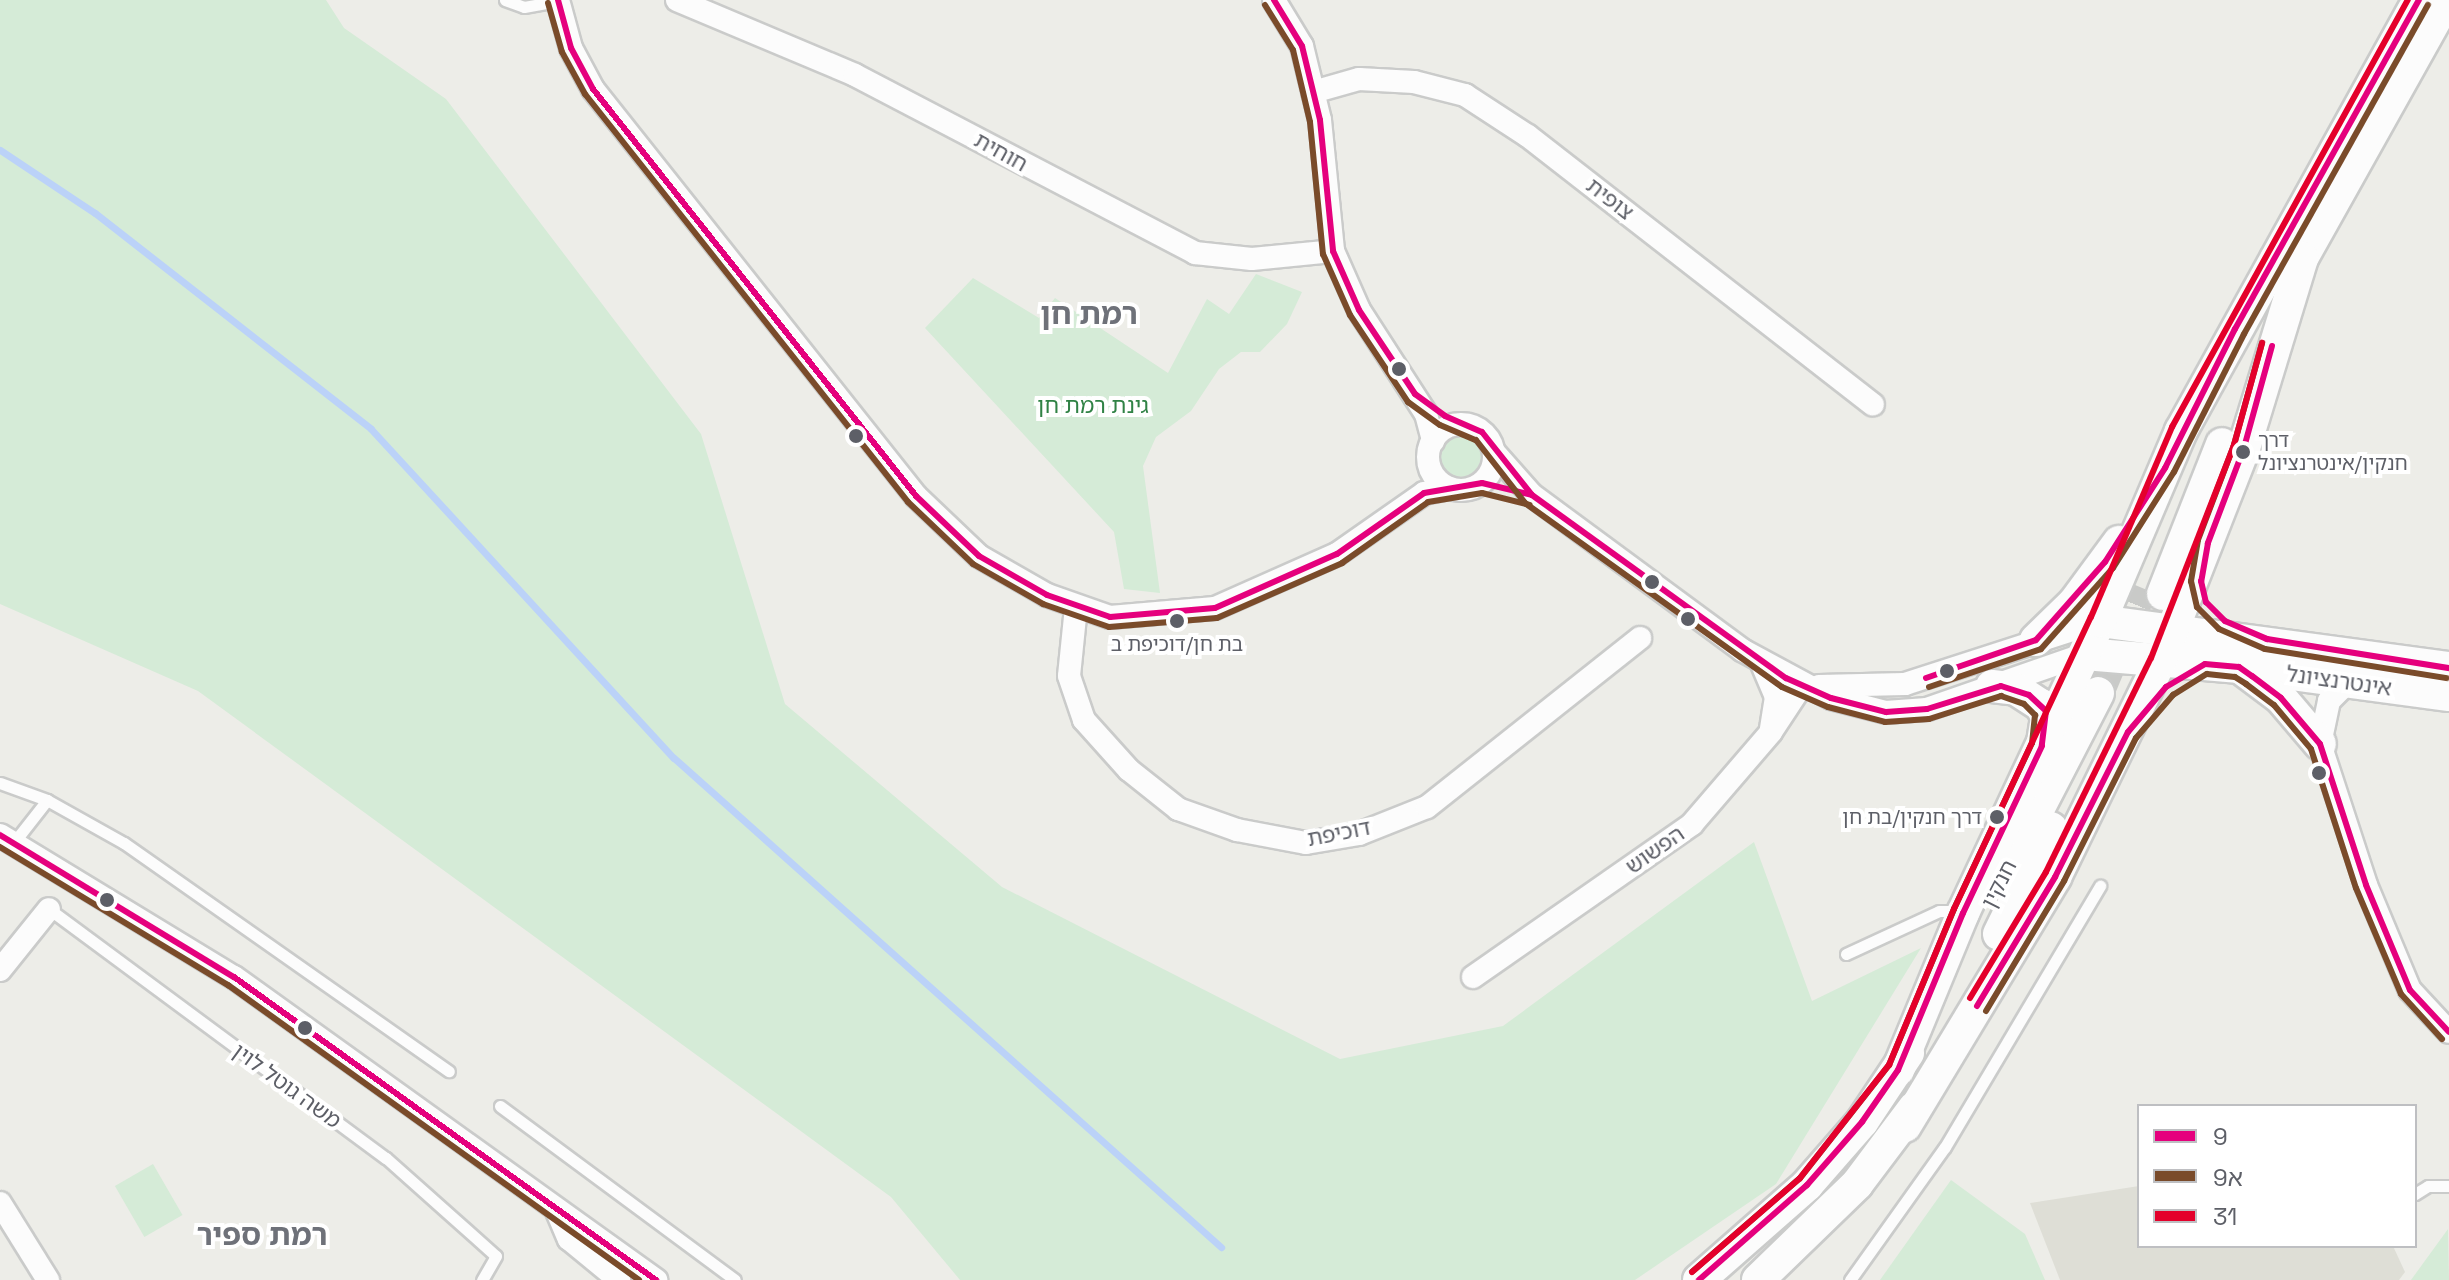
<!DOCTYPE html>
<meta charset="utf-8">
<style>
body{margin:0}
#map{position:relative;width:2449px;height:1280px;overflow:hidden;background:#edede8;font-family:"Space Grotesk","Noto Sans Hebrew",sans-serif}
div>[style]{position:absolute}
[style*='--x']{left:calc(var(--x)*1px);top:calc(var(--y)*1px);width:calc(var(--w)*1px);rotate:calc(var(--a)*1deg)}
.education>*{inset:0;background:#deded6}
.green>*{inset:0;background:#d5ebd7;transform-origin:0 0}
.round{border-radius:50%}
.stream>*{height:7px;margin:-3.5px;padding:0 3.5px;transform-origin:3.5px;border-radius:3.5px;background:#bbd2f8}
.secondary-tunnel>*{height:32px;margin-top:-16px;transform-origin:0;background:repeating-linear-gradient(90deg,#c9cac8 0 32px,transparent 0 48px)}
.roads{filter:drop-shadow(2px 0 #cacbca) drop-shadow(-2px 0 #cacbca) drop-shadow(0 2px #cacbca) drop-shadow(0 -2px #cacbca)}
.lane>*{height:11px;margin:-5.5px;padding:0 5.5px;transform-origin:5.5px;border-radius:5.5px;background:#fcfcfc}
.street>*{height:22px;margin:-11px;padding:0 11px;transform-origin:11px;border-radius:11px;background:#fcfcfc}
.street>.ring{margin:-11px;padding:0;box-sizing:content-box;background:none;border:22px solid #fcfcfc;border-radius:50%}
.secondary>*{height:32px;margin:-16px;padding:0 16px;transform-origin:16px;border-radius:16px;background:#fcfcfc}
.bus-1>*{height:6px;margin:-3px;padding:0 3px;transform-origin:3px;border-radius:3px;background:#e5007d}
.bus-2>*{height:6px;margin:-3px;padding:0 3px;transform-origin:3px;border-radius:3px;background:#7a4b2a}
.bus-3>*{height:6px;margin:-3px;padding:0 3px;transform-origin:3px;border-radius:3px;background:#e4002b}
.dots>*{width:22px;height:22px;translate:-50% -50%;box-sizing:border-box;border:4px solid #fff;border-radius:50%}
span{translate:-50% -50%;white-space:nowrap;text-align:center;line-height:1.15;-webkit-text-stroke:8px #fff;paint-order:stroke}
.bus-label{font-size:20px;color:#5d5f67}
.left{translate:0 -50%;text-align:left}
.right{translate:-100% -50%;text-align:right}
.street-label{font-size:22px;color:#5d5f67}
.park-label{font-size:22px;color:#308245}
.district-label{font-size:30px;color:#6e7179;font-weight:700}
.legend{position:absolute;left:2137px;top:1104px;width:280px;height:144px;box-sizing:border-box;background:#fff;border:2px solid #bebfc2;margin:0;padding:10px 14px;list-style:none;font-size:24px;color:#5d5f67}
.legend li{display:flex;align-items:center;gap:16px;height:40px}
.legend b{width:40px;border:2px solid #bebfc2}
</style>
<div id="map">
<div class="education">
<div style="clip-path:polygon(2139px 1186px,2139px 1246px,2393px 1246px,2405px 1272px,2399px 1280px,2060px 1280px,2030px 1203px)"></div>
</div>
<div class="green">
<div style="clip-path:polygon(0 0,326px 0,344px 28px,446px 99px,701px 434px,785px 704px,1002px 887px,1340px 1059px,1503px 1026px,1754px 842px,1812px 1001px,1921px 948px,1776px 1184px,1635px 1280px,960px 1280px,891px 1197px,198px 691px,0 604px)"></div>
<div style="clip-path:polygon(1256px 274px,1302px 292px,1287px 324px,1260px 352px,1241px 352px,1219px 369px,1191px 411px,1156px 437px,1143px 466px,1160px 593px,1124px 589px,1114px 532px,925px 328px,973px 278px,1039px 318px,1055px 298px,1168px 373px,1207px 299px,1229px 314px)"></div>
<div class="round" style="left:1439px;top:435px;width:42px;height:42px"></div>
<div style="left:153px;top:1164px;width:59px;height:44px;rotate:60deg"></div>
<div style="clip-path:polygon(1951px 1180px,2025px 1234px,2045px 1280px,1880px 1280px)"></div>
<div style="clip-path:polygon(2448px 1229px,2449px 1280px,2411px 1280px)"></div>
</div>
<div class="stream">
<div style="--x:0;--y:150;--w:114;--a:33.6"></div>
<div style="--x:95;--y:213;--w:350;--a:38"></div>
<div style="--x:371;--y:429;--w:447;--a:47.4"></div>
<div style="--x:674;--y:758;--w:734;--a:41.8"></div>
</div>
<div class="secondary-tunnel">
<div style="--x:2098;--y:693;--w:114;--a:-67.3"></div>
</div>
<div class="roads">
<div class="lane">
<div style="--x:505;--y:0;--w:20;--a:20"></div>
<div style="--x:524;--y:7;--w:35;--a:-10"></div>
<div style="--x:0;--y:783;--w:50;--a:19.9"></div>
<div style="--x:47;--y:800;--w:88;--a:29.2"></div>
<div style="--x:124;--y:843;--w:397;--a:35.1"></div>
<div style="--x:15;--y:841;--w:52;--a:-52"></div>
<div style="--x:49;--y:909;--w:419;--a:36.5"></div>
<div style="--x:386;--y:1158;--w:147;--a:41.7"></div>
<div style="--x:496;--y:1256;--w:28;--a:120"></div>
<div style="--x:1846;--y:954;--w:102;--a:-24.8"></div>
<div style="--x:1939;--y:911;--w:20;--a:0"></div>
<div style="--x:500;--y:1106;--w:292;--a:36.5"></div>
<div style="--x:2415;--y:1194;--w:15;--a:-32"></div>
<div style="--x:2428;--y:1186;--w:21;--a:0"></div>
<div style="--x:1850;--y:1280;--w:163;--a:-54.5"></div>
<div style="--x:1945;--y:1147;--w:304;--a:-59.3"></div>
</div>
<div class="street">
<div style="--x:558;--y:0;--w:50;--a:74.8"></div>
<div style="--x:571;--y:48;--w:47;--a:61.8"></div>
<div style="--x:593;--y:89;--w:520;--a:51.56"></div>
<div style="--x:916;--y:496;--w:87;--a:43.6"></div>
<div style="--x:979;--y:556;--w:78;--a:29.8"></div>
<div style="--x:1047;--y:595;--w:67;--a:19.2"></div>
<div style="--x:1110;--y:617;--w:105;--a:-4.9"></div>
<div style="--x:1215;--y:608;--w:133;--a:-23.9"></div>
<div style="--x:1337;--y:554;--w:106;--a:-35"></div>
<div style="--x:1424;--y:493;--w:26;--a:-11"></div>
<div style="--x:677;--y:0;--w:193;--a:22.8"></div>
<div style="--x:855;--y:75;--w:384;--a:27.6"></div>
<div style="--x:1195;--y:253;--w:57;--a:6"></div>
<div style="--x:1252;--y:259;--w:81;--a:-5.6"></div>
<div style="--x:1274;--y:0;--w:54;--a:58.7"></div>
<div style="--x:1302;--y:46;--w:76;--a:76.3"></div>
<div style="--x:1320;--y:120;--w:132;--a:84.3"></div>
<div style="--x:1333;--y:251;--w:64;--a:66.2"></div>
<div style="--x:1359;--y:310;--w:124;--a:57.2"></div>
<div style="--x:1426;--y:414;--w:28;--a:75"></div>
<div style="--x:1313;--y:92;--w:48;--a:-15.8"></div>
<div style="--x:1359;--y:79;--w:55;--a:3.1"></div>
<div style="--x:1414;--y:82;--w:53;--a:14.3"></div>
<div style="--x:1465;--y:95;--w:75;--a:33.1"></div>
<div style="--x:1528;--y:136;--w:437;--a:37.9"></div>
<div class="ring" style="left:1428px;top:424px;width:44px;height:44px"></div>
<div style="--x:1494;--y:452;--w:57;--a:48.5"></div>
<div style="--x:1532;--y:495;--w:261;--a:36.4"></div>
<div style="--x:1742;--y:650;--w:101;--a:28.3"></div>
<div style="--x:1831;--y:698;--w:57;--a:14.3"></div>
<div style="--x:1886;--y:712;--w:41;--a:-4.2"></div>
<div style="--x:1927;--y:709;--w:167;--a:-19.2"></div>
<div style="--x:1076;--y:607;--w:69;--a:95.8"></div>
<div style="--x:1069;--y:676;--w:46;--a:71.2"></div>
<div style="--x:1084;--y:720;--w:67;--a:48"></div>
<div style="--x:1129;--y:770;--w:63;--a:38.5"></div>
<div style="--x:1178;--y:809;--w:63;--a:19.6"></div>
<div style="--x:1237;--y:830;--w:70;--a:10.7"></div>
<div style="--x:1306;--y:843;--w:54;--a:-9.6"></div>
<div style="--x:1359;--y:834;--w:73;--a:-21.7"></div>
<div style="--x:1427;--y:807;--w:272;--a:-38.4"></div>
<div style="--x:1762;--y:664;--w:36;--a:67"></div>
<div style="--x:1776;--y:697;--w:33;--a:99"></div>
<div style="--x:2353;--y:677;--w:34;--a:135"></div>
<div style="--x:2329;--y:701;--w:44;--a:101.8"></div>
<div style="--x:2320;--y:744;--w:148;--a:71.9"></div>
<div style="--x:2366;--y:885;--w:114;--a:67.3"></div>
<div style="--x:2410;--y:990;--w:57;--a:47.1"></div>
<div style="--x:1819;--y:686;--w:86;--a:-1.3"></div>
<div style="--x:1905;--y:684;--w:205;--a:-17.9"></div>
<div style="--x:0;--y:835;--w:274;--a:31.3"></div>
<div style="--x:234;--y:977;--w:520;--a:35.68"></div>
<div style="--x:0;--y:970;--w:78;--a:-51.2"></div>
<div style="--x:1473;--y:977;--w:267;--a:-34.9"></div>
<div style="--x:1692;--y:824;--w:121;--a:-49.3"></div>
<div style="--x:1771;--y:732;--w:56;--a:-56.6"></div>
<div style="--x:0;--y:1203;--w:91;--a:58.1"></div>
<div style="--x:556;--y:1209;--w:33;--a:67"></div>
<div style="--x:569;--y:1239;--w:65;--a:39.4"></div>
</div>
<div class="secondary">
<div style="--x:2276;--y:259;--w:296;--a:-61.1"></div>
<div style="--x:2292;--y:276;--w:316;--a:-60.8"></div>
<div style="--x:2163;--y:594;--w:161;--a:-68.5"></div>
<div style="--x:2100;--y:621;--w:352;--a:7.7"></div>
<div style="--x:2036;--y:640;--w:53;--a:-44.2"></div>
<div style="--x:2074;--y:603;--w:76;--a:-53.6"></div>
<div style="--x:2085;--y:654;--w:155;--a:4.8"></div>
<div style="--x:2239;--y:667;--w:212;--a:7.6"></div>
<div style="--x:2245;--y:671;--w:45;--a:36.9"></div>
<div style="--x:2281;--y:698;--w:60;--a:49.7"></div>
<div style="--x:1992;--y:686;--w:24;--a:7"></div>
<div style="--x:2016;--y:689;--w:30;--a:33"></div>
<div style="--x:2041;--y:705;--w:13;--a:63"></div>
<div style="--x:2047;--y:717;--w:24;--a:99"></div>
<div style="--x:2015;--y:854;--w:181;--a:-62.7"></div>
<div style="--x:1999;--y:934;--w:118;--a:-63.9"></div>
<div style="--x:1898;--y:1070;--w:170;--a:-67.5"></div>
<div style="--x:1963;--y:913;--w:323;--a:-64.9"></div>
<div style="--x:2100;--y:621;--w:207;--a:-66.9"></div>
<div style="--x:2181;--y:431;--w:194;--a:-61.1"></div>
<div style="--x:1905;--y:1126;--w:291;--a:-58.9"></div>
<div style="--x:2055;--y:877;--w:239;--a:-64"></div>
<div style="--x:2160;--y:662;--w:230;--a:-68.6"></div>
<div style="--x:2244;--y:448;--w:199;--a:-73"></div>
<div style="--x:1699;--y:1280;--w:144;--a:-41.3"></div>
<div style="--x:1807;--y:1185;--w:84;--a:-48.9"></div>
<div style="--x:1862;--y:1122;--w:83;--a:-56.3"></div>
<div style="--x:1758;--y:1280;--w:138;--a:-44.1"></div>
<div style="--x:1857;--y:1184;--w:95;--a:-53.1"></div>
</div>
</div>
<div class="bus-1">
<div style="--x:558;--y:0;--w:50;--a:74.8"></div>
<div style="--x:571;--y:48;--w:47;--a:61.8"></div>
<div style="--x:593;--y:89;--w:520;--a:51.56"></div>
<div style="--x:916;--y:496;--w:87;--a:43.6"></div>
<div style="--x:979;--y:556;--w:78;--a:29.8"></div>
<div style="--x:1047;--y:595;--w:67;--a:19.2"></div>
<div style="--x:1110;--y:617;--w:105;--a:-4.9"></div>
<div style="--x:1215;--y:608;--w:133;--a:-23.9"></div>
<div style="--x:1337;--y:554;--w:106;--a:-35"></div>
<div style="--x:1424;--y:493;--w:59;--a:-9.8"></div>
<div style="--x:1482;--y:483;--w:51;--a:13.5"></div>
<div style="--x:1274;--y:0;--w:54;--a:58.7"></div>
<div style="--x:1302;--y:46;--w:76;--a:76.3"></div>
<div style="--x:1320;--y:120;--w:132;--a:84.3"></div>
<div style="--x:1333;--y:251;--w:64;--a:66.2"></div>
<div style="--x:1359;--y:310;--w:101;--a:56.3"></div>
<div style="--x:1415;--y:394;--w:37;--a:36"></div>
<div style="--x:1445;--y:416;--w:40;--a:23.4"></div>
<div style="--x:1482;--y:432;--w:80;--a:51.6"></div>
<div style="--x:1532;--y:495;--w:313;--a:35.8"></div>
<div style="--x:1786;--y:678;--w:49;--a:24"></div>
<div style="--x:1831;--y:698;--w:57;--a:14.3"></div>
<div style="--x:1886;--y:712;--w:41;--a:-4.2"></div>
<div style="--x:1927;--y:709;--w:77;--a:-17.3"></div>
<div style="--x:2001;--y:686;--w:29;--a:18"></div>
<div style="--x:2029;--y:695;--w:23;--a:43"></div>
<div style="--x:2046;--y:711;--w:35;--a:97"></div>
<div style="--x:2042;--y:746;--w:185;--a:115.3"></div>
<div style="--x:1963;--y:913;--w:170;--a:112.5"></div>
<div style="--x:1898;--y:1070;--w:63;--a:124.7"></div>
<div style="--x:1862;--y:1122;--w:84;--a:131.1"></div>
<div style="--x:1807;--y:1185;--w:144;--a:138.7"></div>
<div style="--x:2272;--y:346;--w:106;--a:105.4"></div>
<div style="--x:2244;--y:448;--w:102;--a:110.8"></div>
<div style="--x:2208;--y:543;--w:39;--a:100"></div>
<div style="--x:2201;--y:581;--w:22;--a:77"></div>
<div style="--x:2206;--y:602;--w:27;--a:45"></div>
<div style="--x:2225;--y:621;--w:46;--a:23.2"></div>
<div style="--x:2267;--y:639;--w:184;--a:9.1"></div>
<div style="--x:1926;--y:678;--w:116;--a:-19.1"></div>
<div style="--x:2036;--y:640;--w:104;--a:-48.5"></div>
<div style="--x:2105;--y:562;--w:112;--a:-57.4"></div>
<div style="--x:2165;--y:468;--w:156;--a:-63.3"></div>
<div style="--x:2235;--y:329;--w:377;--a:-60.8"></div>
<div style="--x:0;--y:835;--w:274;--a:31.3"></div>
<div style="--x:234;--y:977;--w:520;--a:35.68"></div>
<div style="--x:1977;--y:1006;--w:151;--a:-58.8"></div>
<div style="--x:2055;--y:877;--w:162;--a:-63.3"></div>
<div style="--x:2128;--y:732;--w:59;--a:-49.8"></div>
<div style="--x:2166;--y:687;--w:45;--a:-30.5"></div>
<div style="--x:2205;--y:664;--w:34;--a:5"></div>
<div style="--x:2239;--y:667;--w:16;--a:35"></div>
<div style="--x:2252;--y:676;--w:36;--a:37"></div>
<div style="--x:2281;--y:698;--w:60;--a:49.7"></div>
<div style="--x:2320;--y:744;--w:148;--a:71.9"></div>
<div style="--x:2366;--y:885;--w:114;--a:67.3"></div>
<div style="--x:2410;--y:990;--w:57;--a:47.1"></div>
</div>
<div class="bus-2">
<div style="--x:548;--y:3;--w:51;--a:74.1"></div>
<div style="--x:562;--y:52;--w:48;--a:61.3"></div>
<div style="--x:585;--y:94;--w:520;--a:51.63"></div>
<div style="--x:908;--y:502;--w:90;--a:43.6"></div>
<div style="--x:973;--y:564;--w:81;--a:29.7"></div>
<div style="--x:1043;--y:604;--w:70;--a:19.2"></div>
<div style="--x:1109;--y:627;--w:108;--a:-4.8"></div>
<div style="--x:1217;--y:618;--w:137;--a:-23.7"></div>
<div style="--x:1342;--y:563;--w:105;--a:-35.3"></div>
<div style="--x:1428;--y:502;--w:55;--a:-9.5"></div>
<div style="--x:1482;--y:493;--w:49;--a:14"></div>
<div style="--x:1265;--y:5;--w:53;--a:58.1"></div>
<div style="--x:1293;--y:50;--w:74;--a:76.7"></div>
<div style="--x:1310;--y:122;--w:133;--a:84.4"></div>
<div style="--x:1323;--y:254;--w:67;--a:66.1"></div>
<div style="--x:1350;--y:315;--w:105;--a:56.3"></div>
<div style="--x:1408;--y:402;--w:39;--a:36"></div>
<div style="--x:1440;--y:425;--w:39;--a:23"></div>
<div style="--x:1476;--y:440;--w:80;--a:52.1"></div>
<div style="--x:1525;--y:503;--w:316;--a:35.6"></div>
<div style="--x:1782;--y:687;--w:50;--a:23.5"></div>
<div style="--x:1828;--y:707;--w:59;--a:14.7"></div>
<div style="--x:1885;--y:722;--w:44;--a:-3.9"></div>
<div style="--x:1929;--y:719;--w:76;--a:-17.7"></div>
<div style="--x:2001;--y:696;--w:24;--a:19"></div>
<div style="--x:2024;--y:704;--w:16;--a:45"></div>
<div style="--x:2035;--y:715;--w:28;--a:96"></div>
<div style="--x:2032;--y:743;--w:183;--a:115.2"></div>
<div style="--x:1954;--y:909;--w:169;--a:112.6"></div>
<div style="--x:1889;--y:1065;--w:144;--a:128.2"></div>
<div style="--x:1800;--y:1178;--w:143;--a:139"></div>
<div style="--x:2262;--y:343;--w:106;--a:105.4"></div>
<div style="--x:2234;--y:445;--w:102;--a:110.8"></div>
<div style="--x:2198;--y:540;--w:42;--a:99.7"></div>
<div style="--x:2191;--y:581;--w:27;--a:77"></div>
<div style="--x:2197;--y:607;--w:31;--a:45"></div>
<div style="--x:2219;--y:629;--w:50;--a:23.5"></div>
<div style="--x:2265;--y:649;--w:184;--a:9.1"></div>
<div style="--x:1929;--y:687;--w:118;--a:-18.7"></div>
<div style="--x:2041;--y:649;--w:108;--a:-48.4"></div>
<div style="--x:2113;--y:568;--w:114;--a:-57.6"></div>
<div style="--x:2174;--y:472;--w:155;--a:-63.1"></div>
<div style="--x:2244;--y:334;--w:377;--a:-60.8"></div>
<div style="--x:0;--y:847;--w:267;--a:31.2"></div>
<div style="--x:228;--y:985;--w:506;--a:35.67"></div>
<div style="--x:1986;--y:1011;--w:152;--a:-59"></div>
<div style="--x:2064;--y:881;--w:160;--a:-63.3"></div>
<div style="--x:2136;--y:738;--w:57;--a:-49.3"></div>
<div style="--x:2173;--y:695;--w:40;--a:-32"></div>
<div style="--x:2207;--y:674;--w:28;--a:6"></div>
<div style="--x:2235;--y:677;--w:13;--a:32"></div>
<div style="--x:2246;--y:684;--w:35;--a:37"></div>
<div style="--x:2274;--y:705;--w:57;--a:49.9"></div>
<div style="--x:2311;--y:749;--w:146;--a:72.1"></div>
<div style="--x:2356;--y:888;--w:115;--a:67"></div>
<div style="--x:2401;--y:994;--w:61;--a:47.7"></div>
</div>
<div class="bus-3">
<div style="--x:1970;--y:998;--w:147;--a:-58.9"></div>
<div style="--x:2046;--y:872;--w:238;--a:-63.9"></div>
<div style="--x:2151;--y:658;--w:229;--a:-68.7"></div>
<div style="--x:2234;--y:445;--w:106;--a:-74.6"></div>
<div style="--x:1692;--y:1272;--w:143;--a:-41"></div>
<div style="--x:1800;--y:1178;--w:144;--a:-51.8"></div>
<div style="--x:1889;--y:1065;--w:169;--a:-67.4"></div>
<div style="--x:1954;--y:909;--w:323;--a:-64.9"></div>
<div style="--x:2091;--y:617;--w:207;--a:-66.9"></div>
<div style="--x:2172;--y:427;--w:488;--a:-61.1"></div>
</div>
<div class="dots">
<div style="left:1399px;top:369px;background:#5d5f67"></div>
<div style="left:856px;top:436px;background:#5d5f67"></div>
<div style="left:2243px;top:452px;background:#5d5f67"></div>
<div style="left:1652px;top:582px;background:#5d5f67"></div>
<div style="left:1688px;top:619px;background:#5d5f67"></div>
<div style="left:1177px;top:621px;background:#5d5f67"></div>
<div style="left:1947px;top:671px;background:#5d5f67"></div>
<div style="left:2319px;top:773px;background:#5d5f67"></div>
<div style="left:1997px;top:817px;background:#5d5f67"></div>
<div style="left:107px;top:900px;background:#5d5f67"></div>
<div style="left:305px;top:1028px;background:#5d5f67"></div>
</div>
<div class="bus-label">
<span class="left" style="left:2258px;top:452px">דרך<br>חנקין/אינטרנציונל</span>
<span style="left:1177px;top:644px">בת חן/דוכיפת ב</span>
<span class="right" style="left:1982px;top:817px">דרך חנקין/בת חן</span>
</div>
<div class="street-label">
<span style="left:1001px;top:152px;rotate:29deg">חוחית</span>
<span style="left:1610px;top:199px;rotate:38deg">צופית</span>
<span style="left:2339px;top:681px;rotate:8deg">אינטרנציונל</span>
<span style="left:1339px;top:833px;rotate:-11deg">דוכיפת</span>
<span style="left:1655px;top:850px;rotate:-35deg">הפשוש</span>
<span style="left:1999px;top:884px;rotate:-63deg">חנקין</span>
<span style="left:287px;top:1086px;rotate:36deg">משה גוטל לוין</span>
</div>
<div class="park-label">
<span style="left:1093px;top:406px">גינת רמת חן</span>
</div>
<div class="district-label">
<span style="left:1089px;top:314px">רמת חן</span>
<span style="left:262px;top:1235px">רמת ספיר</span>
</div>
<ul class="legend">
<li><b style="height:10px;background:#e5007d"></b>9</li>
<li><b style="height:10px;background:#7a4b2a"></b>9א</li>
<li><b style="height:10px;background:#e4002b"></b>31</li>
</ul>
</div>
